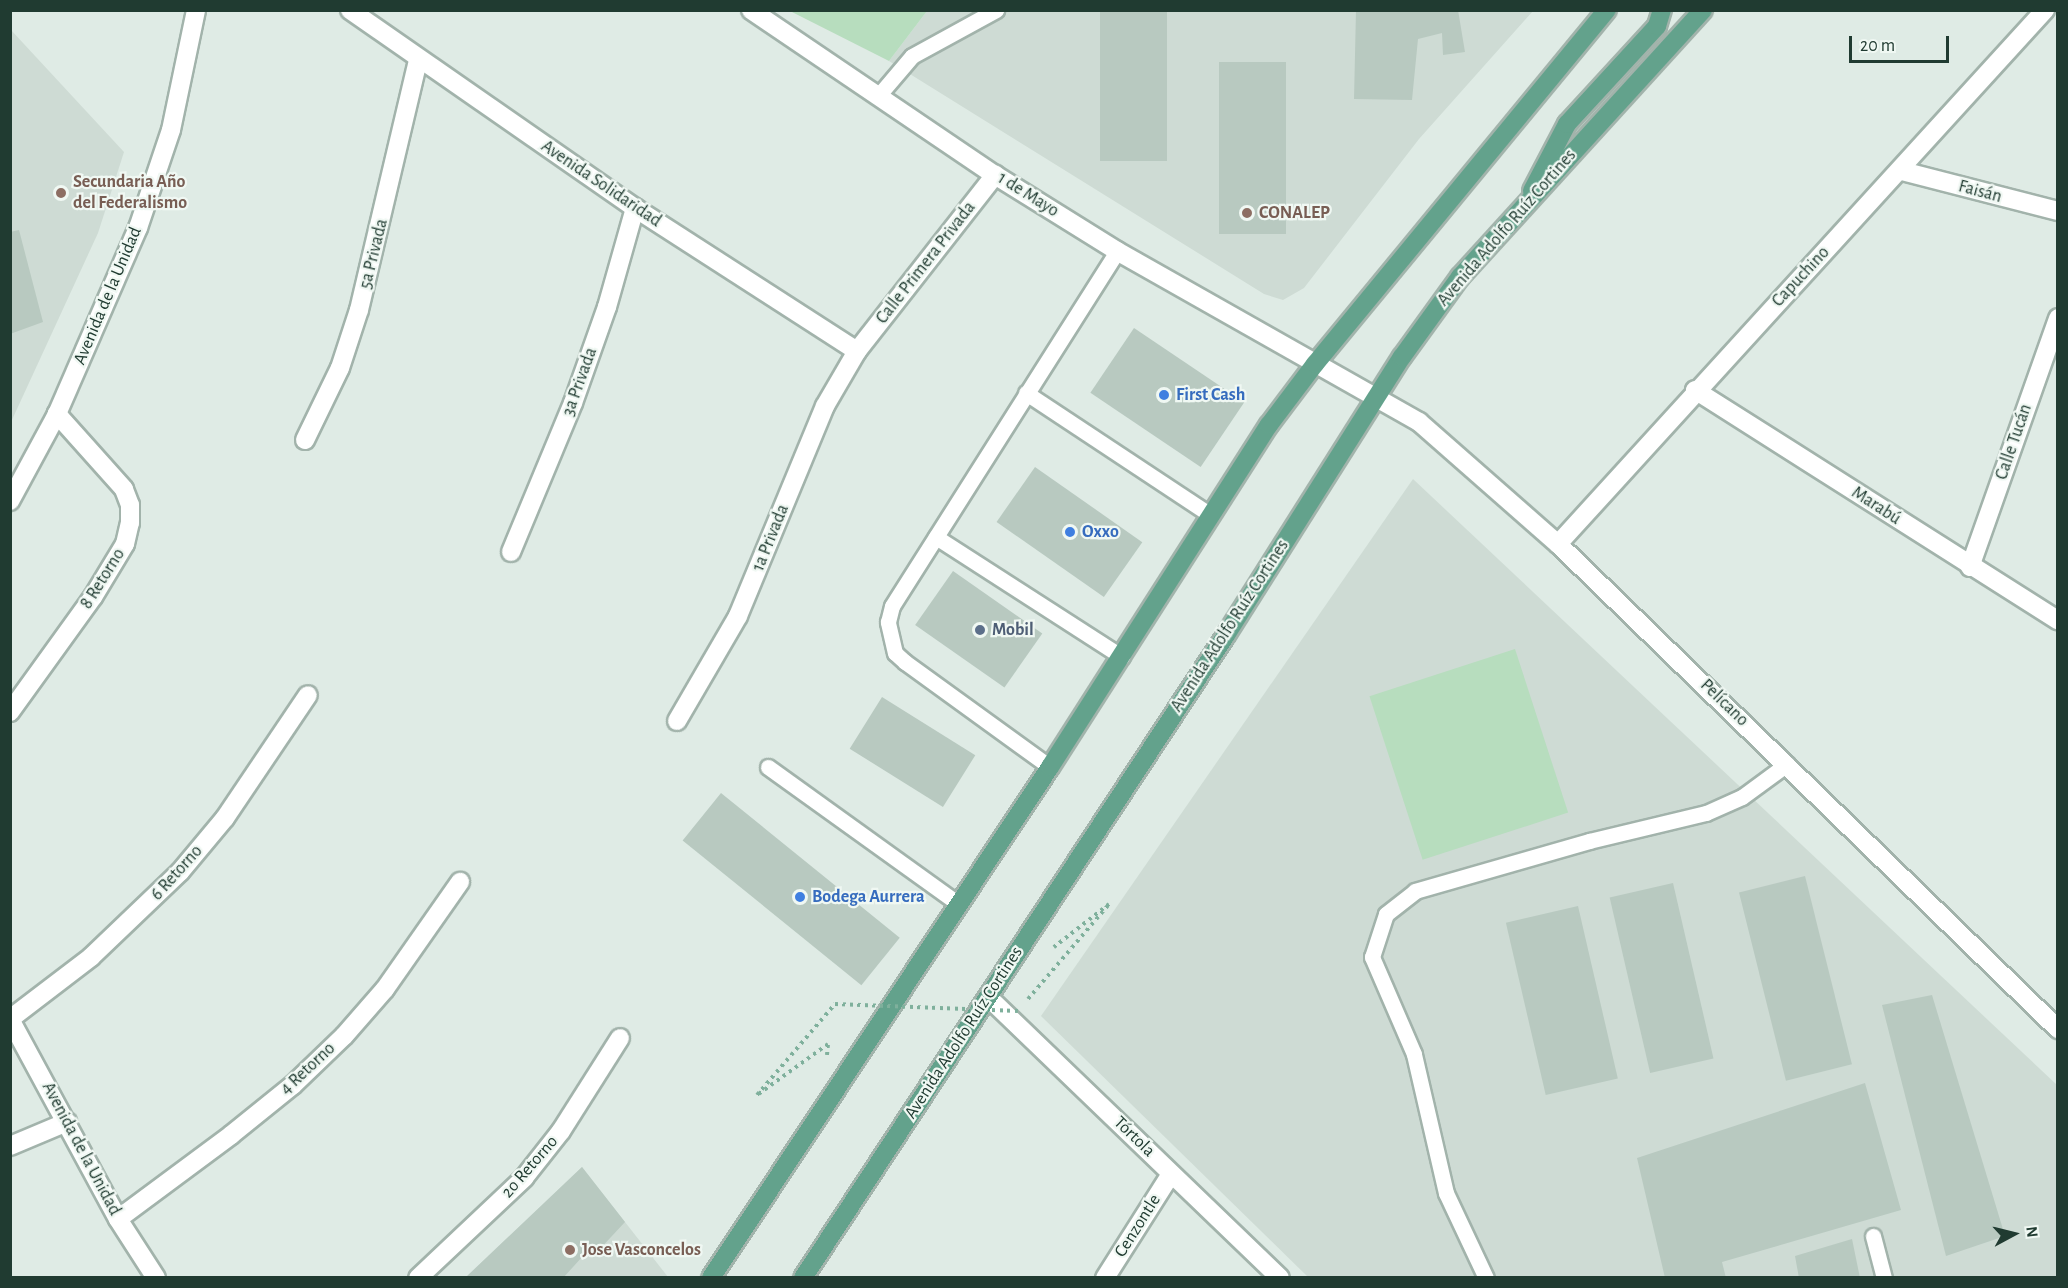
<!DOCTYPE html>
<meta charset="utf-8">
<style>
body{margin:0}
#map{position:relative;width:2068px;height:1288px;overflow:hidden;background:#dfebe5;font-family:"Alegreya Sans",sans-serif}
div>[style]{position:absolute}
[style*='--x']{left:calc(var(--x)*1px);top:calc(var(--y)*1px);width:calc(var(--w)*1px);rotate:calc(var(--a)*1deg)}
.built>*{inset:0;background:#cedbd4}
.green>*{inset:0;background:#b7ddbe;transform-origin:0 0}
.building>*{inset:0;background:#b8c9c0;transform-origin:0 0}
.path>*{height:4px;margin-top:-2px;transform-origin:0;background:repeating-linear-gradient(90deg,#7fb09c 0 3px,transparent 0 7.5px)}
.roads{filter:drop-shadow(2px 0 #a2b3ab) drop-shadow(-2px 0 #a2b3ab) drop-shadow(0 2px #a2b3ab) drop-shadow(0 -2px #a2b3ab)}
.service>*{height:15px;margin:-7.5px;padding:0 7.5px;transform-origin:7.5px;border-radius:7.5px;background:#fff}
.minor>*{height:18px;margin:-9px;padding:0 9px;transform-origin:9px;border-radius:9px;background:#fff}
.tertiary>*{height:18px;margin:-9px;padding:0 9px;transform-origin:9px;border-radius:9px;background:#fff}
.primary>*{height:18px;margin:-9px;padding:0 9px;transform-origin:9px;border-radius:9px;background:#63a28c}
.path-bridge>*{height:4px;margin-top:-2px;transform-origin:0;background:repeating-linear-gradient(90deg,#7fb09c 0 3px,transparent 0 7.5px)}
.dots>*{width:16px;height:16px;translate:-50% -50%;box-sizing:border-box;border:3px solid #f0f8f3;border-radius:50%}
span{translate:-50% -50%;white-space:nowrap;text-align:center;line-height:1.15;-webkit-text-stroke:4.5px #f0f8f3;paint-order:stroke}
.education-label{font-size:18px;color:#785e54;font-weight:700}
.left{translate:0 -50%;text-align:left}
.street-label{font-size:18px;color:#203b31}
.shop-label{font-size:18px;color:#366cbe;font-weight:700}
.service-label{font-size:18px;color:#4e5e75;font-weight:700}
.frame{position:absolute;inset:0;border:12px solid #203b31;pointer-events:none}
.north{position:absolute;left:1984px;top:1204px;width:60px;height:60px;-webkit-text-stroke:4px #f0f8f3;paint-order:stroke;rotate:83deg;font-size:16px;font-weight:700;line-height:24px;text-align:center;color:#203b31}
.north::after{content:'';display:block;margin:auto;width:21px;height:27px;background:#203b31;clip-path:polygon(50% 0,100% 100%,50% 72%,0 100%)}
.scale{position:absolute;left:1849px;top:36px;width:100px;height:27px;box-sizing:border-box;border:3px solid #203b31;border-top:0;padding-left:8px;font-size:18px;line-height:21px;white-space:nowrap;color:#203b31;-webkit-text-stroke:4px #f0f8f3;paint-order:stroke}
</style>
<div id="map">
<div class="built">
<div style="clip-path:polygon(927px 11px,1533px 11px,1419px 139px,1304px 288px,1283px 300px,1264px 294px,889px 61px)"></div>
<div style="clip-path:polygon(11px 30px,124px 152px,98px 233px,11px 422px)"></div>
<div style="clip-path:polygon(1413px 479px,2057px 1085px,2057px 1277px,1308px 1277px,1041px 1016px)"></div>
<div style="clip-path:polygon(582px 1167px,668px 1277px,465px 1278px)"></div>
</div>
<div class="green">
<div style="clip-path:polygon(790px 11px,927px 11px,889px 61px)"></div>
<div style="left:1515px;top:649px;width:172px;height:153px;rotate:72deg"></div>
</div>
<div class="building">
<div style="left:1100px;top:10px;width:67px;height:151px"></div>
<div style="clip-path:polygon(1356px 10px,1458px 10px,1465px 52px,1443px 55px,1442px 33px,1418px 39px,1412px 100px,1354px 99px)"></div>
<div style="left:1219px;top:62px;width:67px;height:172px"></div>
<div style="clip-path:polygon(19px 230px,43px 322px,10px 334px,10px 232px)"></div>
<div style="left:1134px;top:328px;width:133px;height:78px;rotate:34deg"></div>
<div style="left:1035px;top:467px;width:131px;height:67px;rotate:35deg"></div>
<div style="left:953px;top:571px;width:109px;height:66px;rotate:35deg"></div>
<div style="left:882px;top:697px;width:110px;height:61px;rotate:32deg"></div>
<div style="left:721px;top:793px;width:230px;height:61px;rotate:39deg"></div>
<div style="left:1805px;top:876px;width:194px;height:68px;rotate:76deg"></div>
<div style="left:1673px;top:883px;width:180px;height:65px;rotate:77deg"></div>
<div style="left:1578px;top:906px;width:177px;height:74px;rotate:77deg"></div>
<div style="clip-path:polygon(1932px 995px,2005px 1236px,1946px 1256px,1882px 1005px)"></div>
<div style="clip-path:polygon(1865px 1083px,1901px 1210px,1722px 1262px,1726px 1278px,1665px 1278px,1637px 1158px)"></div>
<div style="clip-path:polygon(582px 1167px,625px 1222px,598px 1251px,593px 1245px,563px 1278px,465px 1278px)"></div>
<div style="clip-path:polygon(1852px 1239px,1860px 1278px,1799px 1278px,1795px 1256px)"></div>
</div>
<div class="path">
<div style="--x:1028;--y:999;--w:125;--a:-49.5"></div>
<div style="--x:1109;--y:904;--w:70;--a:142"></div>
<div style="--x:827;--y:1055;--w:11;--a:-85"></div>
<div style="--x:828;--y:1044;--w:87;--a:144.3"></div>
<div style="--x:757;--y:1095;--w:120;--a:-49.4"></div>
</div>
<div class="roads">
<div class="service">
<div style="--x:878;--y:96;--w:52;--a:-49.6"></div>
<div style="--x:912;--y:56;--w:96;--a:-28.7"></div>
<div style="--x:1026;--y:393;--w:221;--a:33.5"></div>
<div style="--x:936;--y:537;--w:221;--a:32.8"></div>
<div style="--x:768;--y:767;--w:235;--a:35.7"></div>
<div style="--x:1050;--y:767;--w:179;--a:-144.1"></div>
<div style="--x:905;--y:662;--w:13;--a:-138"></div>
<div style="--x:895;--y:653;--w:32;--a:-103"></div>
<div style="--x:888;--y:622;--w:16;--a:-76"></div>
<div style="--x:892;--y:606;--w:420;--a:-57.6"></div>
<div style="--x:1873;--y:1236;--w:43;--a:75.3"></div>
<div style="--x:1486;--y:1278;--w:94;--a:-115.2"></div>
<div style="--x:1446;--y:1193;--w:143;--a:-103"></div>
<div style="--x:1414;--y:1054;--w:106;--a:-113.4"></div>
<div style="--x:1372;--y:957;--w:45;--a:-72"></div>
<div style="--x:1386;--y:914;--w:37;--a:-38"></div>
<div style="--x:1415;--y:891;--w:181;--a:-16"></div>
<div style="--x:1589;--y:841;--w:120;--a:-13.5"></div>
<div style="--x:1706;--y:813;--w:39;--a:-24"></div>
<div style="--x:1742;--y:797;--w:56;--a:-36.3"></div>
</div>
<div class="minor">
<div style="--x:350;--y:10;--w:347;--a:34.8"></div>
<div style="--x:635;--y:208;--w:264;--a:32.8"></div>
<div style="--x:1902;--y:171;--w:161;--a:14.4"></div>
<div style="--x:1695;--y:390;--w:430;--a:32.4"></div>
<div style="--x:305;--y:440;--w:80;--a:-64.1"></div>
<div style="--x:340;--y:368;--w:61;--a:-71.9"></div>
<div style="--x:359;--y:310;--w:256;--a:-76.7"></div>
<div style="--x:10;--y:501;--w:99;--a:-61.6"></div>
<div style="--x:57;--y:414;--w:203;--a:-66.5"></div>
<div style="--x:138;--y:228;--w:103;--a:-71.4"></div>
<div style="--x:171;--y:130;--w:123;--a:-78.2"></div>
<div style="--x:1558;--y:544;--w:723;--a:-47.64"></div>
<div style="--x:511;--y:552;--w:161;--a:-67.4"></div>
<div style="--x:573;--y:403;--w:102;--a:-70.5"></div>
<div style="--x:607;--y:307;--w:103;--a:-74.2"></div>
<div style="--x:1970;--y:567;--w:264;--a:-70.5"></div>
<div style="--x:10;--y:712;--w:142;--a:-54.2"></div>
<div style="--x:93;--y:597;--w:62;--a:-58.9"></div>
<div style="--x:125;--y:544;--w:22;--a:-77"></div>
<div style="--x:130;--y:523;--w:18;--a:-90"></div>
<div style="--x:130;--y:505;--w:17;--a:-111"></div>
<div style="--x:124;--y:489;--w:101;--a:-131.8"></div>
<div style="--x:677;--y:721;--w:121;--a:-59.8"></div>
<div style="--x:738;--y:616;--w:227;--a:-67.5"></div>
<div style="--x:825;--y:406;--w:64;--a:-59.8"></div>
<div style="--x:857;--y:351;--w:224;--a:-51.9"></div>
<div style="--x:988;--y:997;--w:405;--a:43.9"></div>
<div style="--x:10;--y:1146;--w:62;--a:-22.8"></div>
<div style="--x:118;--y:1219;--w:141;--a:-36.6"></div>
<div style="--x:231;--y:1135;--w:80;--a:-38.9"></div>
<div style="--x:293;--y:1085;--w:71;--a:-43.9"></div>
<div style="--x:344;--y:1036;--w:62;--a:-48.9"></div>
<div style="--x:385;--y:989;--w:131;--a:-55"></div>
<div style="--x:156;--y:1278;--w:70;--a:-122.8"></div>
<div style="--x:118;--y:1219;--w:227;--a:-118.4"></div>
<div style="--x:10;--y:1019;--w:102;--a:-37.4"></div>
<div style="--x:91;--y:957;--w:123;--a:-43.7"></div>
<div style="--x:180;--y:872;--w:70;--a:-50.2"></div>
<div style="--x:225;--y:818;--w:148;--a:-56"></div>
<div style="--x:418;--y:1278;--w:146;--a:-43.3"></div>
<div style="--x:524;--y:1178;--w:60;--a:-51.8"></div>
<div style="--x:561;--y:1131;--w:110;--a:-57.6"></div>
<div style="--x:1105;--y:1278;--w:123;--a:-57.6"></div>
</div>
<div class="tertiary">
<div style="--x:751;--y:10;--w:295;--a:34.1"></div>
<div style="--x:995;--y:175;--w:144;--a:31.9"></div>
<div style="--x:1117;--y:251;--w:347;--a:29.5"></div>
<div style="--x:1419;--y:422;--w:185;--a:41.3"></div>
<div style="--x:1558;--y:544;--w:697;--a:44.13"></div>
</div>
<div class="primary">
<div style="--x:1532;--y:191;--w:76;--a:-62.4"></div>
<div style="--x:1567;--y:124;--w:133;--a:-47.4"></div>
<div style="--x:1657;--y:26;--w:17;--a:-73"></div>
<div style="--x:711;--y:1278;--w:613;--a:-56.44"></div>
<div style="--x:1050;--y:767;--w:406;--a:-57.4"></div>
<div style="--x:1269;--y:425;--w:76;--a:-53"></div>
<div style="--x:1315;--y:364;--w:459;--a:-50.5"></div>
<div style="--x:803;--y:1278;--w:770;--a:-56.66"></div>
<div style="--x:1226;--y:635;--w:329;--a:-57.7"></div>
<div style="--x:1402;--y:357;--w:99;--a:-54.1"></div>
<div style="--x:1460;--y:277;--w:361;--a:-47.7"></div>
</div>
</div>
<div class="path-bridge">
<div style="--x:835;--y:1004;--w:183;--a:2.2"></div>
</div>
<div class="dots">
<div style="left:61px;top:193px;background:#8d6e63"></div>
<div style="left:1247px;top:213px;background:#8d6e63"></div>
<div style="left:1164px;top:395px;background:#3f7fe0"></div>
<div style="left:1070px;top:532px;background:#3f7fe0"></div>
<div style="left:980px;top:630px;background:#5c6f8a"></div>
<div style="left:800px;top:897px;background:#3f7fe0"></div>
<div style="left:570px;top:1250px;background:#8d6e63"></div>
</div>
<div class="education-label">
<span class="left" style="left:73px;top:193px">Secundaria Año<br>del Federalismo</span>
<span class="left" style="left:1259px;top:213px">CONALEP</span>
<span class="left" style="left:582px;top:1250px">Jose Vasconcelos</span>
</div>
<div class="street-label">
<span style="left:601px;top:184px;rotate:34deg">Avenida Solidaridad</span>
<span style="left:1980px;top:192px;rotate:15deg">Faisán</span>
<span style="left:1028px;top:195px;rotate:32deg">1 de Mayo</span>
<span style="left:1507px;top:228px;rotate:-49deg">Avenida Adolfo Ruíz Cortines</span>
<span style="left:374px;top:254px;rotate:-76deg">5a Privada</span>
<span style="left:926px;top:263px;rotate:-52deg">Calle Primera Privada</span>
<span style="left:1801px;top:277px;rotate:-47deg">Capuchino</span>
<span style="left:108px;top:296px;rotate:-67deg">Avenida de la Unidad</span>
<span style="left:580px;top:382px;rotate:-70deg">3a Privada</span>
<span style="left:2014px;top:442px;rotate:-71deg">Calle Tucán</span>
<span style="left:1876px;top:506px;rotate:33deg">Marabú</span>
<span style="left:771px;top:538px;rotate:-68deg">1a Privada</span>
<span style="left:103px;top:579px;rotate:-58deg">8 Retorno</span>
<span style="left:1230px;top:626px;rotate:-57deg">Avenida Adolfo Ruíz Cortines</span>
<span style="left:1724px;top:703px;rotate:44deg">Pelícano</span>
<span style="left:177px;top:873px;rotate:-48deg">6 Retorno</span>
<span style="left:964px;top:1033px;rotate:-57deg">Avenida Adolfo Ruíz Cortines</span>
<span style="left:308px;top:1069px;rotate:-43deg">4 Retorno</span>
<span style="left:1134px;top:1137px;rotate:44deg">Tórtola</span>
<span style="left:81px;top:1149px;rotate:62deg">Avenida de la Unidad</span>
<span style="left:530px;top:1167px;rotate:-49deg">2o Retorno</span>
<span style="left:1138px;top:1226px;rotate:-58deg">Cenzontle</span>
</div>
<div class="shop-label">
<span class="left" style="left:1176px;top:395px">First Cash</span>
<span class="left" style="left:1082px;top:532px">Oxxo</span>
<span class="left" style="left:812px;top:897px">Bodega Aurrera</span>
</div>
<div class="service-label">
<span class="left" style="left:992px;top:630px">Mobil</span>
</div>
<div class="frame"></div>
<div class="north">N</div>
<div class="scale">20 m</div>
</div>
